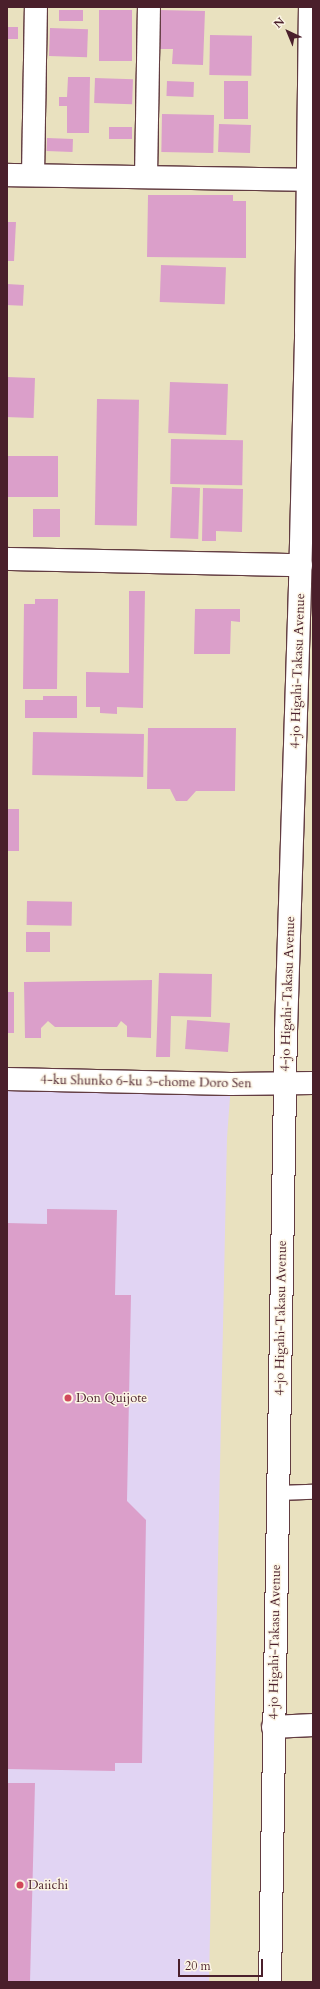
<!DOCTYPE html>
<style>
body{margin:0}
#map{position:relative;width:320px;height:1989px;overflow:hidden;background:#e9e1bf;font-family:Cardo,serif}
div>[style]{position:absolute}
[style*='--x']{left:calc(var(--x)*1px);top:calc(var(--y)*1px);width:calc(var(--w)*1px);rotate:calc(var(--a)*1deg)}
.built>*{inset:0;background:#e1d4f3}
.building>*{inset:0;background:#db9fca;transform-origin:0 0}
.roads{filter:drop-shadow(1px 0 #623c41) drop-shadow(-1px 0 #623c41) drop-shadow(0 1px #623c41) drop-shadow(0 -1px #623c41)}
.lane>*{height:14px;margin:-7px;padding:0 7px;transform-origin:7px;border-radius:7px;background:#fff}
.street>*{height:22px;margin:-11px;padding:0 11px;transform-origin:11px;border-radius:11px;background:#fff}
.highway>*{height:22px;margin:-11px;padding:0 11px;transform-origin:11px;border-radius:11px;background:#fff}
.dots>*{width:11px;height:11px;translate:-50% -50%;box-sizing:border-box;border:2px solid #fcf5e5;border-radius:50%}
span{translate:-50% -50%;white-space:nowrap;text-align:center;line-height:1.15;-webkit-text-stroke:3px #fcf5e5;paint-order:stroke}
.street-label{font-size:13px;color:#4a1f2b}
.poi-label{font-size:13px;color:#4a1f2b}
.left{translate:0 -50%;text-align:left}
.frame{position:absolute;inset:0;border:8px solid #4a1f2b;pointer-events:none}
.north{position:absolute;left:268px;top:12px;width:40px;height:40px;-webkit-text-stroke:3px #fcf5e5;paint-order:stroke;rotate:316deg;font-size:11px;font-weight:700;line-height:16px;text-align:center;color:#4a1f2b}
.north::after{content:'';display:block;margin:auto;width:14px;height:18px;background:#4a1f2b;clip-path:polygon(50% 0,100% 100%,50% 72%,0 100%)}
.scale{position:absolute;left:178px;top:1959px;width:85px;height:18px;box-sizing:border-box;border:2px solid #4a1f2b;border-top:0;padding-left:5px;font-size:12px;line-height:14px;white-space:nowrap;color:#4a1f2b;-webkit-text-stroke:3px #fcf5e5;paint-order:stroke}
</style>
<div id="map">
<div class="built">
<div style="clip-path:polygon(7px 1079px,231px 1084px,227px 1138px,209px 1982px,7px 1982px)"></div>
</div>
<div class="building">
<div style="left:59px;top:10px;width:24px;height:11px"></div>
<div style="left:99px;top:10px;width:33px;height:51px"></div>
<div style="clip-path:polygon(159px 10px,205px 11px,203px 65px,172px 64px,173px 49px,158px 49px)"></div>
<div style="left:7px;top:27px;width:11px;height:12px"></div>
<div style="left:50px;top:28px;width:38px;height:28px;rotate:2deg"></div>
<div style="left:210px;top:35px;width:42px;height:40px;rotate:1deg"></div>
<div style="clip-path:polygon(68px 77px,90px 77px,89px 133px,67px 133px,67px 106px,59px 106px,59px 97px,67px 97px)"></div>
<div style="left:95px;top:78px;width:38px;height:25px;rotate:2deg"></div>
<div style="left:167px;top:81px;width:27px;height:15px;rotate:2deg"></div>
<div style="left:224px;top:81px;width:24px;height:38px"></div>
<div style="left:162px;top:114px;width:52px;height:38px;rotate:1deg"></div>
<div style="left:219px;top:124px;width:32px;height:28px;rotate:2deg"></div>
<div style="left:109px;top:127px;width:23px;height:12px"></div>
<div style="left:47px;top:138px;width:26px;height:13px;rotate:2deg"></div>
<div style="clip-path:polygon(148px 195px,233px 195px,233px 201px,246px 201px,246px 258px,147px 257px)"></div>
<div style="clip-path:polygon(7px 222px,16px 222px,14px 261px,7px 261px)"></div>
<div style="left:161px;top:265px;width:65px;height:37px;rotate:2deg"></div>
<div style="left:7px;top:284px;width:17px;height:21px;rotate:3deg"></div>
<div style="left:7px;top:377px;width:28px;height:40px;rotate:2deg"></div>
<div style="left:170px;top:382px;width:58px;height:51px;rotate:2deg"></div>
<div style="left:97px;top:399px;width:42px;height:126px;rotate:1deg"></div>
<div style="left:171px;top:439px;width:72px;height:45px;rotate:1deg"></div>
<div style="left:7px;top:456px;width:51px;height:41px"></div>
<div style="left:172px;top:487px;width:28px;height:51px;rotate:2deg"></div>
<div style="clip-path:polygon(203px 488px,243px 489px,242px 532px,216px 531px,216px 541px,202px 541px)"></div>
<div style="left:33px;top:509px;width:27px;height:28px"></div>
<div style="clip-path:polygon(129px 591px,145px 591px,143px 708px,117px 707px,117px 714px,100px 713px,100px 707px,86px 707px,86px 672px,129px 673px)"></div>
<div style="clip-path:polygon(35px 599px,58px 599px,57px 689px,23px 689px,24px 604px,35px 604px)"></div>
<div style="clip-path:polygon(195px 609px,240px 609px,240px 622px,231px 621px,230px 654px,194px 654px)"></div>
<div style="clip-path:polygon(43px 696px,77px 696px,77px 718px,25px 718px,25px 700px,43px 700px)"></div>
<div style="clip-path:polygon(148px 728px,236px 728px,235px 791px,196px 791px,187px 801px,176px 801px,170px 789px,147px 789px)"></div>
<div style="left:33px;top:732px;width:111px;height:43px;rotate:1deg"></div>
<div style="left:7px;top:809px;width:12px;height:42px"></div>
<div style="left:27px;top:901px;width:45px;height:24px;rotate:1deg"></div>
<div style="left:26px;top:932px;width:24px;height:20px"></div>
<div style="clip-path:polygon(159px 973px,212px 974px,211px 1017px,171px 1016px,170px 1057px,156px 1057px)"></div>
<div style="clip-path:polygon(152px 980px,151px 1038px,127px 1037px,127px 1026px,121px 1021px,117px 1027px,55px 1027px,48px 1021px,41px 1028px,41px 1038px,25px 1038px,24px 982px)"></div>
<div style="left:7px;top:992px;width:7px;height:41px"></div>
<div style="left:230px;top:1023px;width:29px;height:43px;rotate:94deg"></div>
<div style="clip-path:polygon(47px 1209px,117px 1210px,115px 1295px,131px 1295px,127px 1501px,146px 1520px,142px 1763px,115px 1763px,115px 1771px,7px 1769px,7px 1223px,47px 1224px)"></div>
<div style="clip-path:polygon(7px 1783px,35px 1783px,30px 1982px,7px 1982px)"></div>
</div>
<div class="roads">
<div class="lane">
<div style="--x:278;--y:1493;--w:35;--a:-2"></div>
</div>
<div class="street">
<div style="--x:7;--y:175;--w:302;--a:0.9"></div>
<div style="--x:33;--y:175;--w:168;--a:-89"></div>
<div style="--x:146;--y:177;--w:170;--a:-89"></div>
<div style="--x:7;--y:559;--w:294;--a:1.2"></div>
<div style="--x:7;--y:1079;--w:224;--a:1.3"></div>
<div style="--x:231;--y:1084;--w:82;--a:-0.7"></div>
<div style="--x:273;--y:1727;--w:40;--a:-2.9"></div>
</div>
<div class="highway">
<div style="--x:270;--y:1982;--w:951;--a:-89.04"></div>
<div style="--x:286;--y:1031;--w:447;--a:-88.2"></div>
<div style="--x:300;--y:584;--w:253;--a:-88.6"></div>
<div style="--x:306;--y:331;--w:324;--a:-89.3"></div>
</div>
</div>
<div class="dots">
<div style="left:68px;top:1398px;background:#d1495b"></div>
<div style="left:20px;top:1885px;background:#d1495b"></div>
</div>
<div class="street-label">
<span style="left:298px;top:671px;rotate:-88deg">4-jo Higahi-Takasu Avenue</span>
<span style="left:288px;top:994px;rotate:-88deg">4-jo Higahi-Takasu Avenue</span>
<span style="left:146px;top:1082px;rotate:1deg">4-ku Shunko 6-ku 3-chome Doro Sen</span>
<span style="left:281px;top:1318px;rotate:-89deg">4-jo Higahi-Takasu Avenue</span>
<span style="left:275px;top:1642px;rotate:-89deg">4-jo Higahi-Takasu Avenue</span>
</div>
<div class="poi-label">
<span class="left" style="left:76px;top:1398px">Don Quijote</span>
<span class="left" style="left:28px;top:1885px">Daiichi</span>
</div>
<div class="frame"></div>
<div class="north">N</div>
<div class="scale">20 m</div>
</div>
